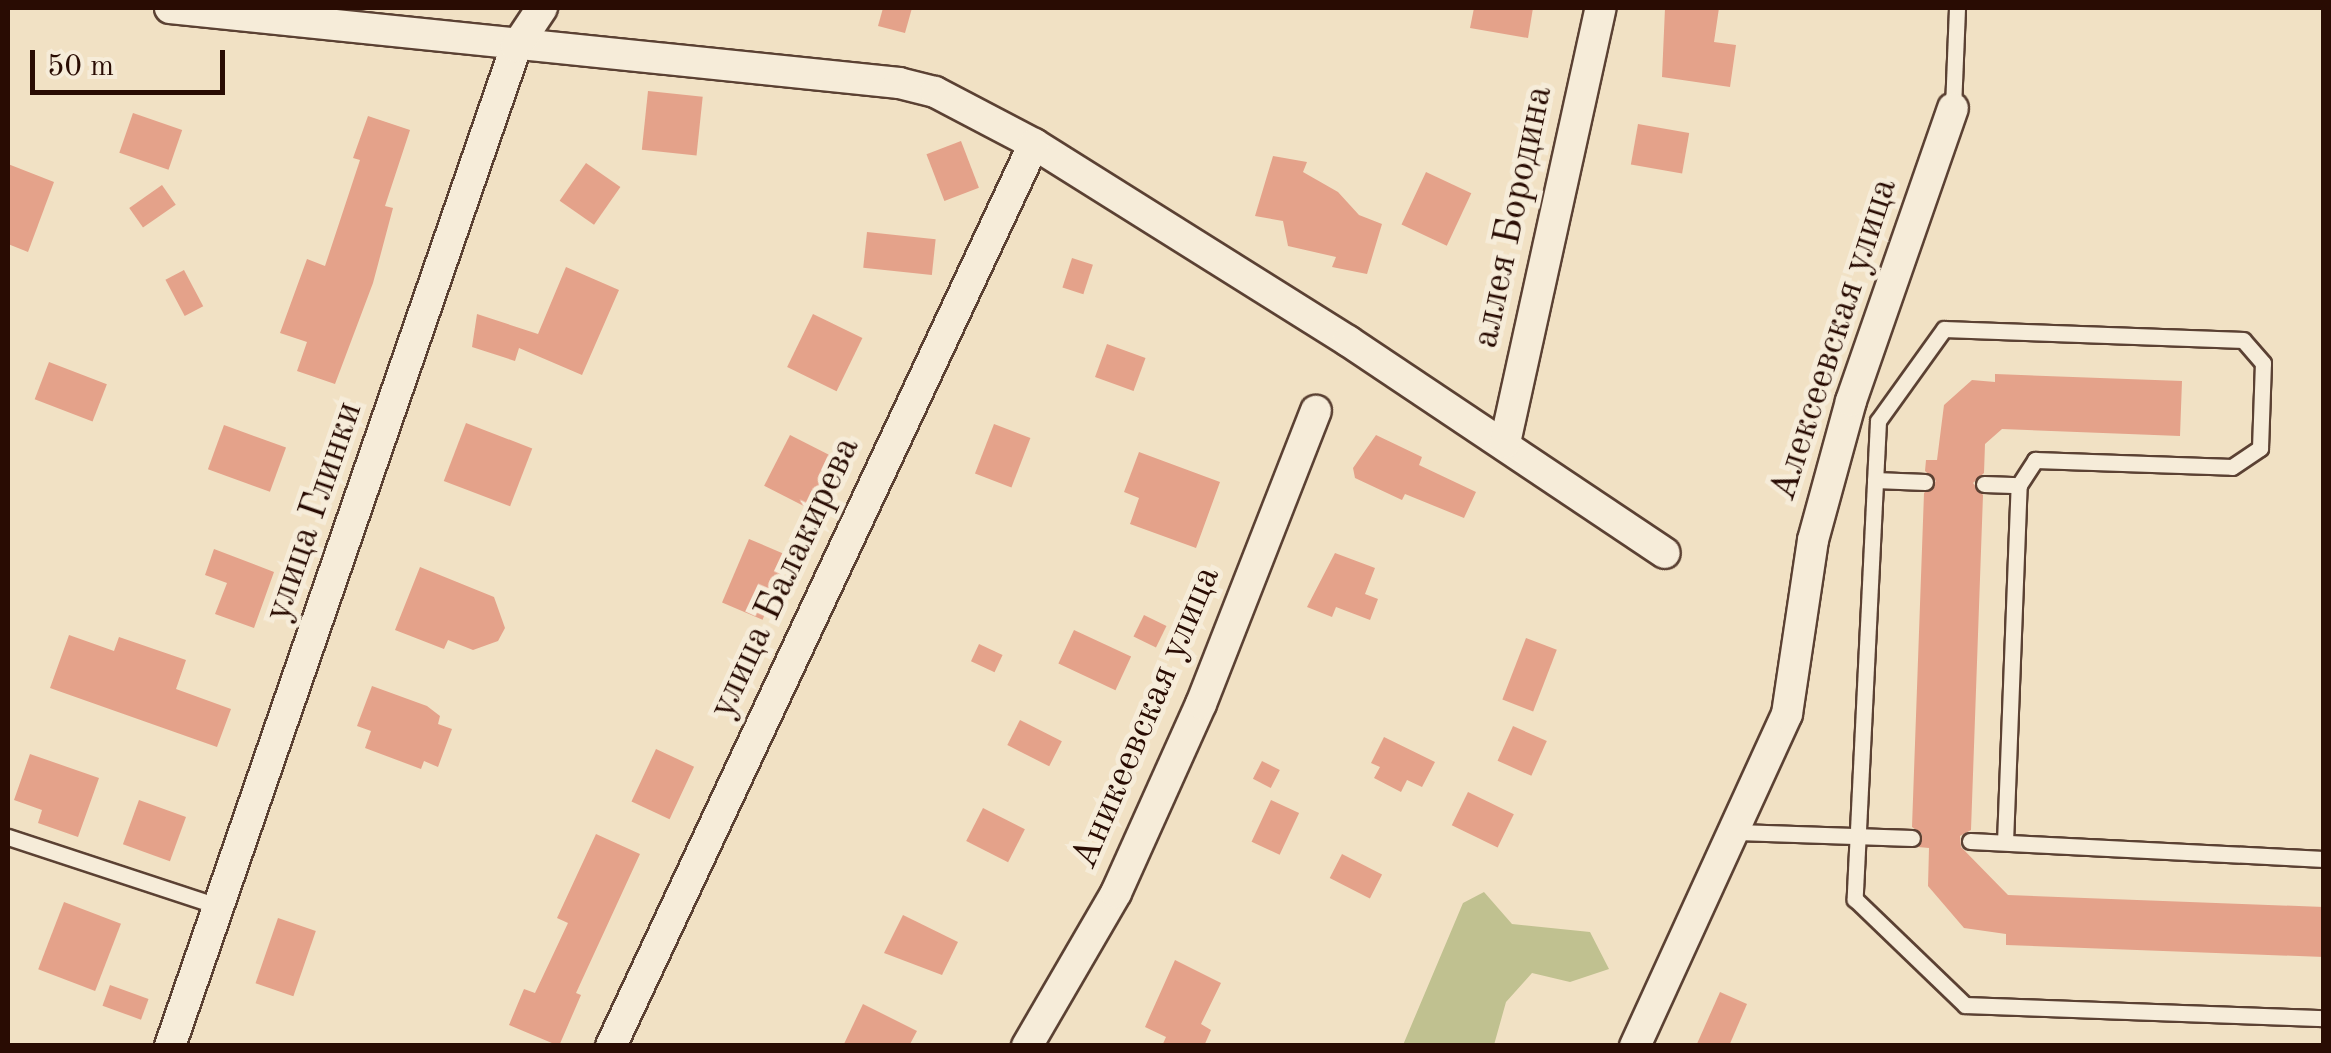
<!DOCTYPE html>
<meta charset="utf-8">
<style>
body{margin:0}
#map{position:relative;width:2331px;height:1053px;overflow:hidden;background:#f1e1c4;font-family:"Old Standard TT",serif}
div>[style]{position:absolute}
[style*='--x']{left:calc(var(--x)*1px);top:calc(var(--y)*1px);width:calc(var(--w)*1px);rotate:calc(var(--a)*1deg)}
.green>*{inset:0;background:#c0c190}
.building>*{inset:0;background:#e4a28a;transform-origin:0 0}
.roads{filter:drop-shadow(2px 0 #5b4133) drop-shadow(-2px 0 #5b4133) drop-shadow(0 2px #5b4133) drop-shadow(0 -2px #5b4133)}
.lane>*{height:15px;margin:-7.5px;padding:0 7.5px;transform-origin:7.5px;border-radius:7.5px;background:#f6ecd9}
.street>*{height:30px;margin:-15px;padding:0 15px;transform-origin:15px;border-radius:15px;background:#f6ecd9}
span{translate:-50% -50%;white-space:nowrap;text-align:center;line-height:1.15;-webkit-text-stroke:10px #f6ecd9;paint-order:stroke}
.street-label{font-size:38px;color:#290c03}
.frame{position:absolute;inset:0;border:10px solid #290c03;pointer-events:none}
.scale{position:absolute;left:30px;top:50px;width:195px;height:45px;box-sizing:border-box;border:5px solid #290c03;border-top:0;padding-left:12px;font-size:30px;line-height:35px;white-space:nowrap;color:#290c03;-webkit-text-stroke:8px #f6ecd9;paint-order:stroke}
</style>
<div id="map">
<div class="green">
<div style="clip-path:polygon(1484px 892px,1512px 924px,1590px 932px,1609px 969px,1570px 982px,1532px 973px,1506px 1002px,1494px 1045px,1403px 1045px,1463px 903px)"></div>
</div>
<div class="building">
<div style="clip-path:polygon(883px 8px,912px 8px,905px 33px,878px 26px)"></div>
<div style="clip-path:polygon(1474px 8px,1533px 8px,1528px 38px,1470px 28px)"></div>
<div style="clip-path:polygon(1665px 8px,1719px 8px,1714px 42px,1736px 45px,1730px 87px,1662px 77px)"></div>
<div style="left:648px;top:91px;width:55px;height:59px;rotate:6deg"></div>
<div style="left:133px;top:113px;width:52px;height:42px;rotate:19deg"></div>
<div style="clip-path:polygon(368px 116px,410px 130px,385px 206px,393px 208px,373px 283px,335px 384px,297px 371px,307px 342px,280px 333px,307px 259px,325px 266px,360px 160px,353px 158px)"></div>
<div style="left:1638px;top:124px;width:52px;height:41px;rotate:10deg"></div>
<div style="left:961px;top:141px;width:50px;height:37px;rotate:69deg"></div>
<div style="clip-path:polygon(1273px 156px,1307px 162px,1303px 172px,1338px 192px,1359px 215px,1382px 224px,1367px 274px,1332px 267px,1336px 257px,1288px 246px,1283px 221px,1255px 216px)"></div>
<div style="left:586px;top:163px;width:42px;height:46px;rotate:35deg"></div>
<div style="clip-path:polygon(8px 164px,54px 182px,28px 252px,8px 244px)"></div>
<div style="left:1426px;top:172px;width:50px;height:58px;rotate:25deg"></div>
<div style="left:162px;top:185px;width:24px;height:40px;rotate:55deg"></div>
<div style="left:867px;top:232px;width:69px;height:36px;rotate:6deg"></div>
<div style="left:1072px;top:258px;width:22px;height:31px;rotate:18deg"></div>
<div style="clip-path:polygon(566px 267px,619px 290px,582px 375px,519px 348px,515px 361px,472px 347px,477px 314px,538px 334px)"></div>
<div style="left:184px;top:270px;width:41px;height:21px;rotate:62deg"></div>
<div style="left:813px;top:314px;width:55px;height:59px;rotate:26deg"></div>
<div style="left:1107px;top:344px;width:41px;height:35px;rotate:20deg"></div>
<div style="left:49px;top:362px;width:62px;height:40px;rotate:21deg"></div>
<div style="clip-path:polygon(1995px 374px,2182px 381px,2180px 436px,2002px 429px,1985px 444px,1984px 473px,1973px 483px,1983px 495px,1971px 830px,1960px 836px,1961px 847px,2008px 895px,2324px 907px,2324px 957px,2006px 945px,2006px 934px,1964px 928px,1928px 886px,1929px 848px,1918px 847px,1922px 834px,1912px 827px,1924px 493px,1936px 481px,1925px 471px,1926px 460px,1937px 460px,1944px 405px,1972px 380px,1995px 382px)"></div>
<div style="left:466px;top:423px;width:71px;height:62px;rotate:21deg"></div>
<div style="left:994px;top:424px;width:39px;height:53px;rotate:21deg"></div>
<div style="left:224px;top:425px;width:66px;height:47px;rotate:20deg"></div>
<div style="left:790px;top:435px;width:63px;height:57px;rotate:27deg"></div>
<div style="clip-path:polygon(1376px 435px,1422px 457px,1419px 465px,1476px 492px,1464px 518px,1405px 494px,1402px 500px,1355px 478px,1353px 468px)"></div>
<div style="clip-path:polygon(1139px 452px,1220px 482px,1196px 548px,1130px 524px,1139px 498px,1124px 492px)"></div>
<div style="left:749px;top:539px;width:44px;height:69px;rotate:23deg"></div>
<div style="clip-path:polygon(214px 549px,274px 572px,254px 628px,215px 614px,227px 583px,205px 575px)"></div>
<div style="clip-path:polygon(1335px 553px,1375px 568px,1365px 594px,1378px 599px,1370px 620px,1336px 607px,1332px 617px,1307px 607px)"></div>
<div style="clip-path:polygon(420px 567px,494px 597px,505px 628px,498px 641px,473px 650px,448px 640px,444px 649px,395px 630px)"></div>
<div style="left:1144px;top:615px;width:25px;height:24px;rotate:26deg"></div>
<div style="left:1074px;top:630px;width:63px;height:37px;rotate:25deg"></div>
<div style="clip-path:polygon(69px 635px,114px 651px,119px 637px,186px 660px,176px 689px,231px 709px,217px 747px,50px 688px)"></div>
<div style="left:1526px;top:638px;width:33px;height:66px;rotate:21deg"></div>
<div style="left:979px;top:644px;width:26px;height:19px;rotate:25deg"></div>
<div style="clip-path:polygon(372px 686px,427px 706px,440px 716px,438px 724px,452px 729px,438px 767px,424px 761px,421px 769px,365px 748px,371px 731px,357px 726px)"></div>
<div style="left:1020px;top:720px;width:47px;height:28px;rotate:27deg"></div>
<div style="left:1513px;top:726px;width:37px;height:38px;rotate:24deg"></div>
<div style="clip-path:polygon(1384px 737px,1435px 762px,1422px 787px,1407px 780px,1401px 792px,1374px 778px,1380px 767px,1371px 763px)"></div>
<div style="left:656px;top:749px;width:42px;height:58px;rotate:25deg"></div>
<div style="clip-path:polygon(30px 754px,99px 778px,78px 837px,38px 823px,42px 810px,14px 800px)"></div>
<div style="left:1262px;top:761px;width:20px;height:20px;rotate:27deg"></div>
<div style="left:1468px;top:792px;width:51px;height:37px;rotate:26deg"></div>
<div style="left:139px;top:800px;width:50px;height:47px;rotate:20deg"></div>
<div style="left:1271px;top:800px;width:31px;height:46px;rotate:25deg"></div>
<div style="left:983px;top:808px;width:47px;height:37px;rotate:27deg"></div>
<div style="clip-path:polygon(596px 834px,640px 854px,576px 993px,581px 995px,559px 1046px,509px 1025px,524px 989px,535px 993px,568px 923px,557px 918px)"></div>
<div style="left:1342px;top:854px;width:45px;height:27px;rotate:27deg"></div>
<div style="left:64px;top:902px;width:61px;height:72px;rotate:21deg"></div>
<div style="clip-path:polygon(903px 915px,958px 942px,942px 975px,884px 953px)"></div>
<div style="left:278px;top:918px;width:40px;height:69px;rotate:19deg"></div>
<div style="clip-path:polygon(1175px 960px,1221px 983px,1201px 1024px,1211px 1030px,1204px 1046px,1162px 1046px,1166px 1037px,1145px 1027px)"></div>
<div style="left:110px;top:985px;width:41px;height:22px;rotate:20deg"></div>
<div style="clip-path:polygon(1720px 992px,1747px 1004px,1729px 1046px,1696px 1046px)"></div>
<div style="clip-path:polygon(863px 1004px,917px 1031px,909px 1046px,843px 1046px)"></div>
</div>
<div class="roads">
<div class="lane">
<div style="--x:1953;--y:108;--w:100;--a:-87.7"></div>
<div style="--x:1875;--y:480;--w:50;--a:2.3"></div>
<div style="--x:1984;--y:484;--w:35;--a:2"></div>
<div style="--x:1737;--y:832;--w:175;--a:2"></div>
<div style="--x:8;--y:837;--w:224;--a:18.2"></div>
<div style="--x:1970;--y:841;--w:354;--a:2.9"></div>
<div style="--x:2005;--y:842;--w:357;--a:-87.8"></div>
<div style="--x:2019;--y:485;--w:30;--a:-57"></div>
<div style="--x:2035;--y:460;--w:197;--a:2"></div>
<div style="--x:2232;--y:467;--w:34;--a:-34"></div>
<div style="--x:2260;--y:448;--w:85;--a:-88"></div>
<div style="--x:2263;--y:363;--w:30;--a:-131"></div>
<div style="--x:2243;--y:340;--w:299;--a:-177.9"></div>
<div style="--x:1944;--y:329;--w:113;--a:125.7"></div>
<div style="--x:1878;--y:421;--w:479;--a:92.8"></div>
<div style="--x:1855;--y:899;--w:153;--a:43.9"></div>
<div style="--x:1965;--y:1005;--w:359;--a:2.1"></div>
</div>
<div class="street">
<div style="--x:170;--y:8;--w:733;--a:5.87"></div>
<div style="--x:899;--y:83;--w:37;--a:14"></div>
<div style="--x:935;--y:92;--w:112;--a:27.7"></div>
<div style="--x:1034;--y:144;--w:371;--a:32.1"></div>
<div style="--x:1348;--y:341;--w:381;--a:33.8"></div>
<div style="--x:1505;--y:443;--w:445;--a:-77.6"></div>
<div style="--x:170;--y:1046;--w:1057;--a:-70.9"></div>
<div style="--x:516;--y:47;--w:47;--a:-56.3"></div>
<div style="--x:611;--y:1046;--w:996;--a:-64.88"></div>
<div style="--x:1027;--y:1046;--w:177;--a:-59.8"></div>
<div style="--x:1116;--y:893;--w:207;--a:-65.8"></div>
<div style="--x:1201;--y:704;--w:315;--a:-68.6"></div>
<div style="--x:1635;--y:1046;--w:365;--a:-65.4"></div>
<div style="--x:1787;--y:714;--w:176;--a:-81.5"></div>
<div style="--x:1813;--y:540;--w:144;--a:-74.7"></div>
<div style="--x:1851;--y:401;--w:310;--a:-70.8"></div>
</div>
</div>
<div class="street-label">
<span style="left:1514px;top:217px;rotate:-78deg">аллея Бородина</span>
<span style="left:1835px;top:340px;rotate:-72deg">Алексеевская улица</span>
<span style="left:315px;top:512px;rotate:-71deg">улица Глинки</span>
<span style="left:786px;top:578px;rotate:-65deg">улица Балакирева</span>
<span style="left:1147px;top:718px;rotate:-67deg">Аникеевская улица</span>
</div>
<div class="frame"></div>
<div class="scale">50 m</div>
</div>
